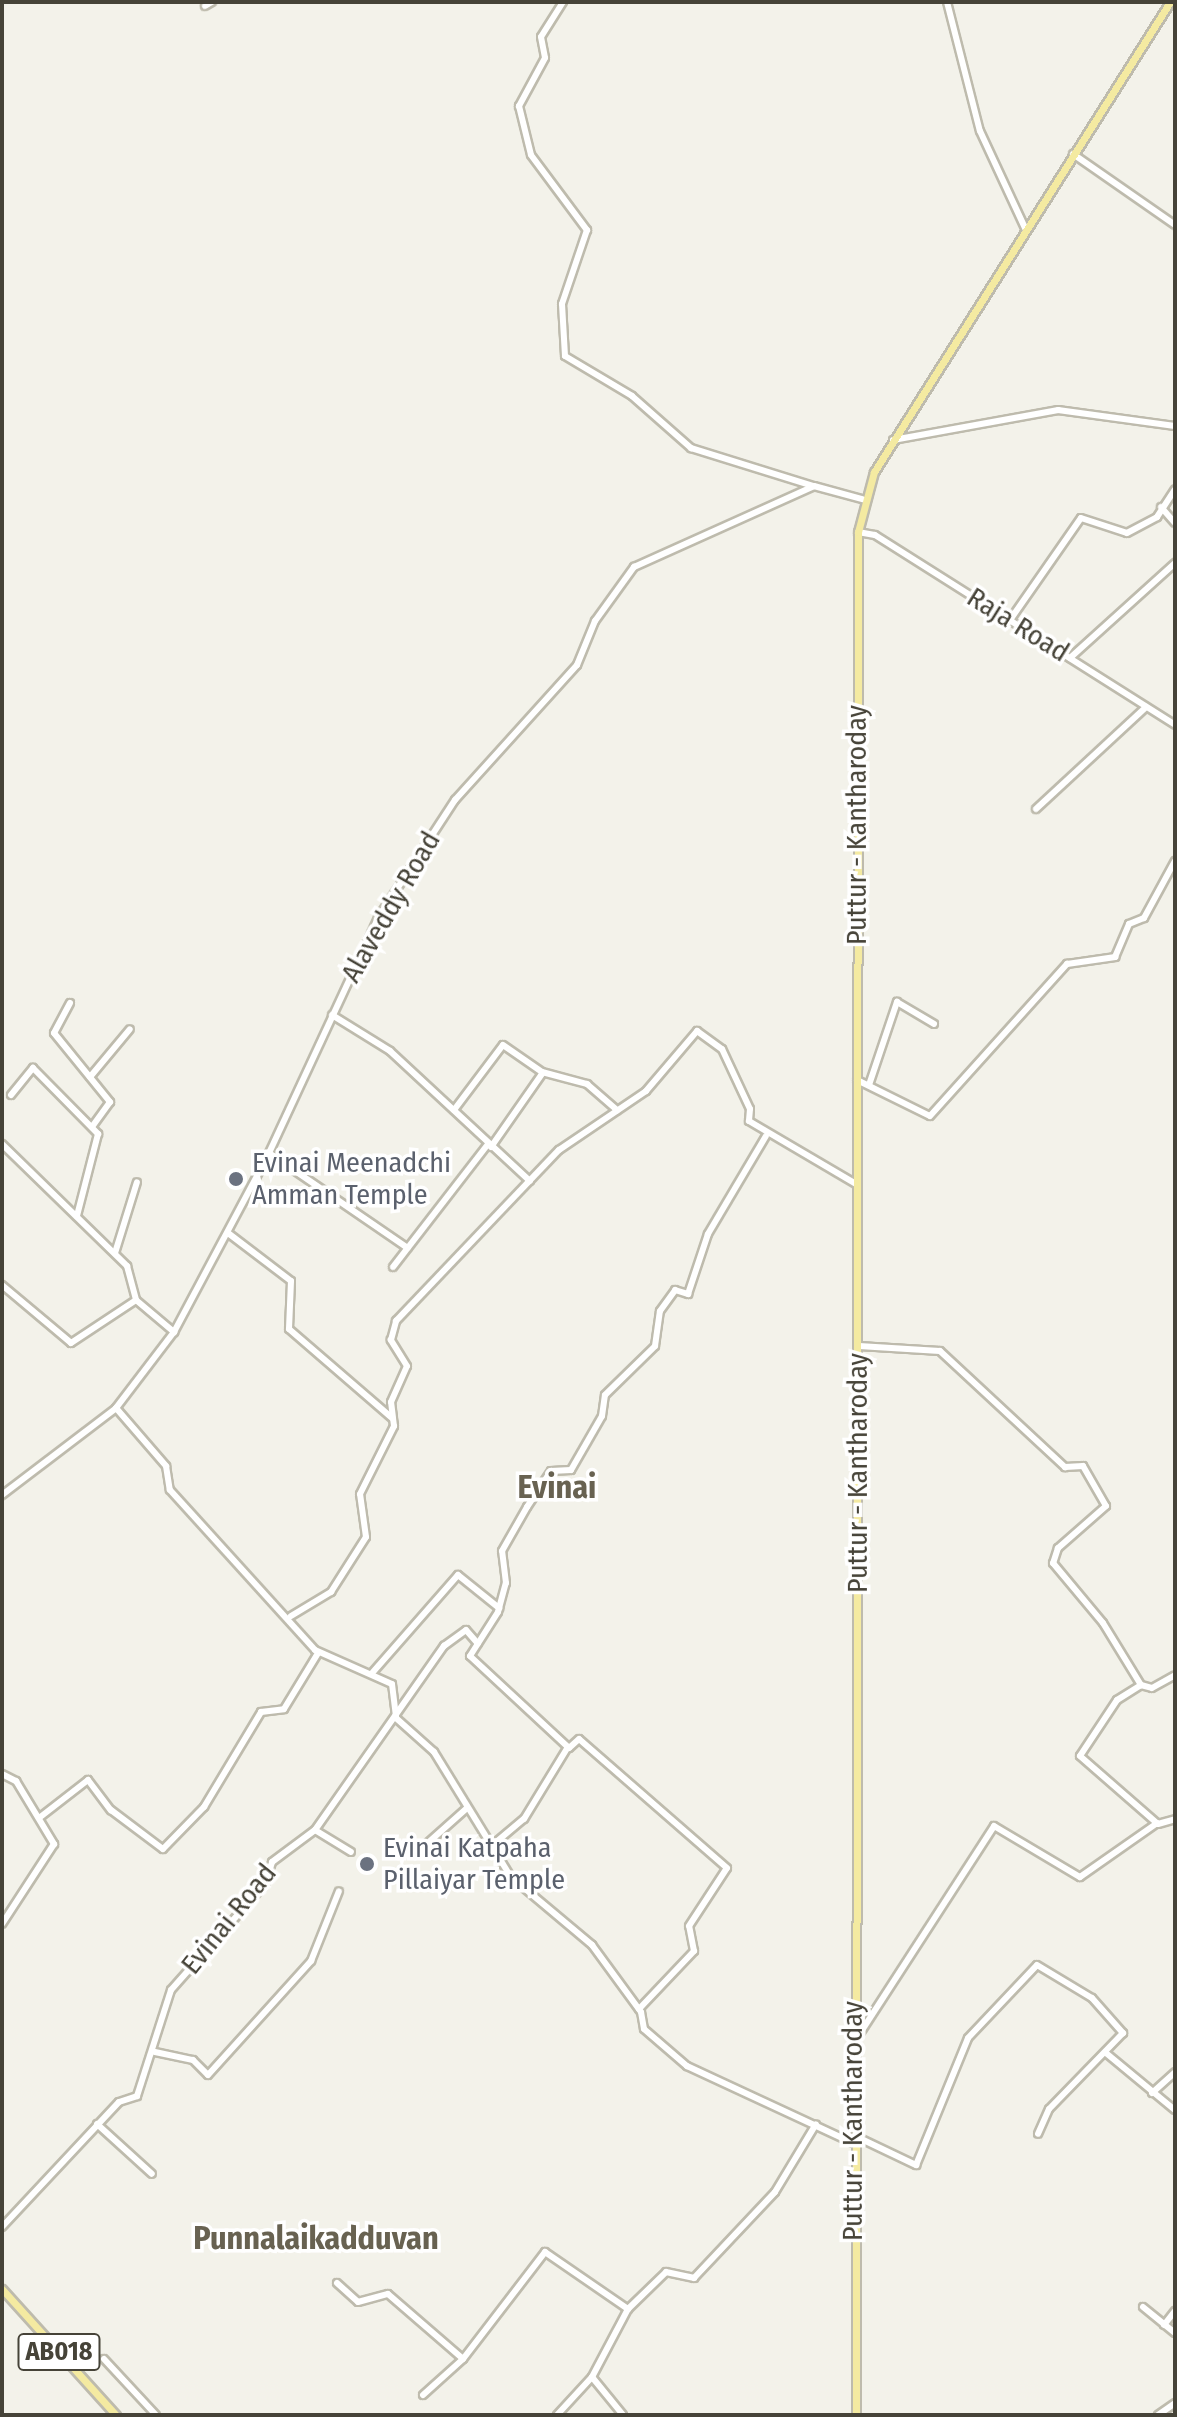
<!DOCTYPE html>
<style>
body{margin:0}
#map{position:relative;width:1177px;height:2417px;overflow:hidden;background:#f3f2ea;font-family:"Fira Sans Condensed",sans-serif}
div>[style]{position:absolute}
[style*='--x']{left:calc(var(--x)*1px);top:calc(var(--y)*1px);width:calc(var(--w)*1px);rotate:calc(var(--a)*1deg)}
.roads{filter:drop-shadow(2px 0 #bebbad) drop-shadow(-2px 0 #bebbad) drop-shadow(0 2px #bebbad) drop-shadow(0 -2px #bebbad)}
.minor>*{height:6px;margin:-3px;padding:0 3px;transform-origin:3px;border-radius:3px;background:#fff}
.major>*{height:7px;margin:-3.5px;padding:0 3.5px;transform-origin:3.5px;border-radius:3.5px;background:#f4eaa1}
.dots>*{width:22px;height:22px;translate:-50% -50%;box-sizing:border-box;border:4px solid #fff;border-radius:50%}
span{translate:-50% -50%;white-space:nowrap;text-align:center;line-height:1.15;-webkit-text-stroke:7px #fff;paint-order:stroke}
.shield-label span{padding:2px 6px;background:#fff;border:2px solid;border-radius:6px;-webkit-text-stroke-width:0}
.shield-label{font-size:26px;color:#464338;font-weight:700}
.street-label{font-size:28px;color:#464338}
.worship-label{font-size:28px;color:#5b616d}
.left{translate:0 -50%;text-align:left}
.quarter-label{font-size:32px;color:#686251;font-weight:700}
.frame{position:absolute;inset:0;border:4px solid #464338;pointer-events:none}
</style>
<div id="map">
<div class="roads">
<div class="minor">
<div style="--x:563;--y:2;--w:41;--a:122.2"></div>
<div style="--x:541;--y:37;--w:21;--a:79"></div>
<div style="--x:545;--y:58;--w:55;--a:118.4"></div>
<div style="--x:519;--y:106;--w:50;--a:76.2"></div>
<div style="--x:531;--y:155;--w:94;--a:53.3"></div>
<div style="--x:587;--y:230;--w:78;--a:108.7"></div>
<div style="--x:562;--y:304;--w:52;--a:86.7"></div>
<div style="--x:565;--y:356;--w:78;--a:30.8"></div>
<div style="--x:632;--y:396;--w:79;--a:41.4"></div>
<div style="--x:691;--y:448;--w:128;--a:17.3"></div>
<div style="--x:947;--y:2;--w:133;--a:75.7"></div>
<div style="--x:980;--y:131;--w:109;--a:65.1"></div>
<div style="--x:205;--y:6;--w:8;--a:-30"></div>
<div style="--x:1073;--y:154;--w:124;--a:34.8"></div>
<div style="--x:893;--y:440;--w:168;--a:-10.3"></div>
<div style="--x:1058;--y:410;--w:118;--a:7.8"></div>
<div style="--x:1161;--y:507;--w:21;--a:49"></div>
<div style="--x:858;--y:532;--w:17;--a:10"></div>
<div style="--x:875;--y:535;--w:355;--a:32.3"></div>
<div style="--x:1010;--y:620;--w:124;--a:-55.2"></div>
<div style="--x:1081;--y:518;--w:48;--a:18.1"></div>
<div style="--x:1127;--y:533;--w:34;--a:-28"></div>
<div style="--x:1157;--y:517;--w:33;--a:-57"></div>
<div style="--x:1070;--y:658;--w:142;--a:-42.1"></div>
<div style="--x:1036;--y:809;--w:150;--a:-42.8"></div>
<div style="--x:70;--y:1003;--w:34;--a:118"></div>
<div style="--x:54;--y:1033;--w:89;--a:50.9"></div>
<div style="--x:110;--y:1102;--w:29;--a:126"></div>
<div style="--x:332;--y:1015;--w:68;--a:31.8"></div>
<div style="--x:390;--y:1051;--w:191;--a:42.9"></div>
<div style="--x:90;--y:1077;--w:62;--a:-50.2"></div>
<div style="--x:857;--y:1080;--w:81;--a:26.3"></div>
<div style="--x:930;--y:1116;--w:205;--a:-48"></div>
<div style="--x:1067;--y:964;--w:49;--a:-8.3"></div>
<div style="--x:1115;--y:957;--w:36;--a:-67"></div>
<div style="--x:1129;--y:924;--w:16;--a:-22"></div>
<div style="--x:1144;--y:918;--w:65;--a:-61.5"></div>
<div style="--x:869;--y:1085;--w:88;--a:-71.4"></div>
<div style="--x:897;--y:1002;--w:43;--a:30.7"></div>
<div style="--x:11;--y:1095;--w:35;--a:-51"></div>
<div style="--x:33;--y:1068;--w:93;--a:45.4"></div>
<div style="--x:98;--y:1134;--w:85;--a:104.4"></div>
<div style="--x:454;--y:1110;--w:81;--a:-53"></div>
<div style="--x:503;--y:1045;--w:47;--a:34.7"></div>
<div style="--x:542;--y:1072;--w:47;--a:14.9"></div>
<div style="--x:587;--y:1084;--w:40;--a:41"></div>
<div style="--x:2;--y:1144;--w:175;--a:44.3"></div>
<div style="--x:127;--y:1266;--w:35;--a:75"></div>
<div style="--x:136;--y:1300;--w:50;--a:40.1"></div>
<div style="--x:491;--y:1147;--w:89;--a:-55.1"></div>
<div style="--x:269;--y:1153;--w:168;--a:34.4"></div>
<div style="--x:228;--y:1233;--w:79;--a:37.3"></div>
<div style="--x:291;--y:1281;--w:48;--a:92.4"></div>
<div style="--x:289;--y:1329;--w:136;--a:40.8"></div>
<div style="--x:115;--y:1253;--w:74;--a:-72.8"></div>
<div style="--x:393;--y:1267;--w:155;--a:-52.3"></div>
<div style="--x:2;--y:1285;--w:90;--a:40"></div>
<div style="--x:71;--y:1343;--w:78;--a:-33.5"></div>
<div style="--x:859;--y:1346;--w:81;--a:3.5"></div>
<div style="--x:940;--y:1351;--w:171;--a:42.9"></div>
<div style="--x:1065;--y:1467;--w:18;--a:-3"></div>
<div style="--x:1083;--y:1466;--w:46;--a:60.1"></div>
<div style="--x:1106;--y:1506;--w:64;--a:138.8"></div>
<div style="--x:1058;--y:1548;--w:16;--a:108"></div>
<div style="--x:1053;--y:1563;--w:78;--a:50.2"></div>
<div style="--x:1103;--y:1623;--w:73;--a:58.5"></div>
<div style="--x:1141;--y:1685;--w:11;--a:15"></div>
<div style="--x:1152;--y:1688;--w:26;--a:-29"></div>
<div style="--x:116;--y:1408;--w:77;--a:49.2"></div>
<div style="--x:166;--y:1466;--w:24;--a:81"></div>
<div style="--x:170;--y:1490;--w:216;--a:47.8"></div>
<div style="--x:315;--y:1650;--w:84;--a:23.8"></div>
<div style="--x:392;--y:1684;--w:34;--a:83"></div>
<div style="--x:396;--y:1718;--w:51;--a:41.8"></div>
<div style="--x:434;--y:1752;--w:147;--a:58.4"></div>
<div style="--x:511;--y:1877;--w:106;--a:40"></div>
<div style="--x:592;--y:1945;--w:83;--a:53.8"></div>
<div style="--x:641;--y:2012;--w:17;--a:80"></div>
<div style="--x:644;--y:2029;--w:57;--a:40.7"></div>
<div style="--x:687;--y:2066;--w:183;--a:24.9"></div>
<div style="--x:2;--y:1495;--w:143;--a:-37.3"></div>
<div style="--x:116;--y:1408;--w:96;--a:-52.7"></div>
<div style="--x:174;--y:1332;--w:203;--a:-62"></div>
<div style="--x:269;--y:1153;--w:259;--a:-65.1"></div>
<div style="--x:378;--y:918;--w:141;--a:-56.9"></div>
<div style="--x:455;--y:800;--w:182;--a:-47.9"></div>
<div style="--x:577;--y:665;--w:48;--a:-67.8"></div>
<div style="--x:595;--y:621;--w:67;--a:-54.2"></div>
<div style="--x:634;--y:567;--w:197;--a:-24.2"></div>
<div style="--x:814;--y:486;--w:50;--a:15.2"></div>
<div style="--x:291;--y:1616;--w:47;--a:-31"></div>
<div style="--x:331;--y:1592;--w:65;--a:-57.5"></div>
<div style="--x:366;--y:1537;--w:43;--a:-97.9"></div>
<div style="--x:360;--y:1494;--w:76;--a:-63.4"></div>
<div style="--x:394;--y:1426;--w:24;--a:-97"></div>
<div style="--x:391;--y:1402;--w:39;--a:-66"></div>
<div style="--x:407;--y:1366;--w:31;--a:-122"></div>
<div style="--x:391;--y:1340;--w:20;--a:-75"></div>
<div style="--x:396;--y:1321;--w:236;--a:-46.4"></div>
<div style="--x:559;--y:1150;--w:105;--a:-34.1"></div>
<div style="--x:646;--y:1091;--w:79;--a:-49.6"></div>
<div style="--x:697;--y:1031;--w:31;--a:36"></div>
<div style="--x:722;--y:1049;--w:66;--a:65"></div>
<div style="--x:750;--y:1109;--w:12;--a:95"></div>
<div style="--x:749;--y:1121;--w:124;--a:30.5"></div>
<div style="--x:373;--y:1672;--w:129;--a:-48.8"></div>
<div style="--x:458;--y:1575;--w:53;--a:38.8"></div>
<div style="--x:1141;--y:1685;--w:28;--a:148"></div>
<div style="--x:1117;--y:1700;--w:67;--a:123.5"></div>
<div style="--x:1080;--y:1756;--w:103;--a:41.1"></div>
<div style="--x:1158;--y:1824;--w:18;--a:-16"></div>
<div style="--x:2;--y:1774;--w:16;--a:27"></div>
<div style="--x:16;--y:1781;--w:74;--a:58.9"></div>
<div style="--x:54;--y:1844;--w:95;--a:123"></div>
<div style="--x:39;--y:1818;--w:62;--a:-37.8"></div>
<div style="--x:88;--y:1780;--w:38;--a:53"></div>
<div style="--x:111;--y:1810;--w:65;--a:36.9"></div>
<div style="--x:163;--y:1849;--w:59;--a:-45.7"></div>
<div style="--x:204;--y:1807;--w:111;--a:-59"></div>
<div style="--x:261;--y:1712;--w:23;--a:-7"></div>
<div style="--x:284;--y:1709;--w:66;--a:-58.7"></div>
<div style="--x:315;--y:1830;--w:42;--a:31.4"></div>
<div style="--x:495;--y:1843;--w:38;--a:-40"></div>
<div style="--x:524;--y:1819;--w:84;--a:-58.6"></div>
<div style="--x:399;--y:1852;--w:22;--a:-8"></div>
<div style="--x:421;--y:1849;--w:62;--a:-41.7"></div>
<div style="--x:639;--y:2009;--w:80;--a:-46.5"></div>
<div style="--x:694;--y:1951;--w:25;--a:-101"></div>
<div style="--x:689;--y:1926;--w:69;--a:-56.8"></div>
<div style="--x:727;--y:1868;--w:196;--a:-138.9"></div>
<div style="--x:579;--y:1739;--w:13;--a:138"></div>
<div style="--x:569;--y:1748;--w:135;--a:-137.1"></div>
<div style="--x:470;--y:1656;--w:52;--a:-57.5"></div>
<div style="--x:498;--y:1612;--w:30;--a:-75"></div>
<div style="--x:506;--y:1583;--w:32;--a:-97"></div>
<div style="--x:502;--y:1551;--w:51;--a:-60.4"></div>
<div style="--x:527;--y:1507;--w:43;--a:-56.3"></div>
<div style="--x:551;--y:1471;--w:20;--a:-3"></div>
<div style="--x:571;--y:1470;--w:62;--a:-60.1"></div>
<div style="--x:602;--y:1416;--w:21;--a:-82"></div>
<div style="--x:605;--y:1395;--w:70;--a:-44.4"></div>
<div style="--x:655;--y:1346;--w:35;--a:-82"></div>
<div style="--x:660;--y:1311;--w:26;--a:-54"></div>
<div style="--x:675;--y:1290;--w:14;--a:17"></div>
<div style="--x:688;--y:1294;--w:63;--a:-71.6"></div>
<div style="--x:708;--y:1234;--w:114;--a:-59.4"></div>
<div style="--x:855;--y:2041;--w:256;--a:-57.1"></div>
<div style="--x:994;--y:1826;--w:100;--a:30.7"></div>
<div style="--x:1080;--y:1877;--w:94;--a:-35"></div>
<div style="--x:155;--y:2052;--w:39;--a:12"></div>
<div style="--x:193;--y:2060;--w:21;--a:45"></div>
<div style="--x:208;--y:2075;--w:154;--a:-47.9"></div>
<div style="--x:311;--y:1961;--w:75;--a:-68.2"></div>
<div style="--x:1106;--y:2053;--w:89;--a:39.6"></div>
<div style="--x:1152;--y:2093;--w:31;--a:-42"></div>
<div style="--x:97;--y:2124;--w:74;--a:42.3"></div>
<div style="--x:855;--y:2136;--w:68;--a:25.4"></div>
<div style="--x:916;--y:2165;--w:137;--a:-67.7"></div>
<div style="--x:968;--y:2038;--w:100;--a:-46.6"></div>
<div style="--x:1037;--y:1965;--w:64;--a:31"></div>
<div style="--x:1092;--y:1998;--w:47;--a:48.5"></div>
<div style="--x:1123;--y:2033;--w:106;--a:134.2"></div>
<div style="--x:1049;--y:2109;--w:27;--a:114"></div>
<div style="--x:2;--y:2227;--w:171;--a:-46.9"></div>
<div style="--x:119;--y:2102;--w:19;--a:-18"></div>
<div style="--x:137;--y:2096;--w:111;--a:-72.2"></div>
<div style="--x:171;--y:1990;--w:142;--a:-48.4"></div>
<div style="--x:265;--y:1884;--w:23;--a:-72"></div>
<div style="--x:272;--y:1862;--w:54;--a:-36.7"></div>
<div style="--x:315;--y:1830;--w:225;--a:-55"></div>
<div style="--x:444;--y:1646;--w:27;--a:-36"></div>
<div style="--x:466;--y:1630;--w:18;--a:49"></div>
<div style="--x:337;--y:2283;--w:28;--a:42"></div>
<div style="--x:358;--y:2302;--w:31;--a:-15"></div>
<div style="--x:388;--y:2294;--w:99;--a:40.9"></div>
<div style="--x:1143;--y:2307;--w:41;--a:39.1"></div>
<div style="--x:1164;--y:2325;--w:18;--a:-52"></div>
<div style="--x:104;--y:2359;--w:76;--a:47.1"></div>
<div style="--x:592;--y:2377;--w:49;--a:50.8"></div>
<div style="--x:423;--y:2395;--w:54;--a:-42"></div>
<div style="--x:463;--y:2359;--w:135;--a:-52.5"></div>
<div style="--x:545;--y:2252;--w:101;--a:34.5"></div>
<div style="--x:557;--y:2415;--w:52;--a:-47.4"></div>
<div style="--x:592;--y:2377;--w:77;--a:-62.1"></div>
<div style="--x:628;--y:2309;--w:53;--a:-44.2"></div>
<div style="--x:666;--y:2272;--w:29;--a:12"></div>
<div style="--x:694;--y:2278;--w:118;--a:-46.7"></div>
<div style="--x:775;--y:2192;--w:79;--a:-58.9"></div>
<div style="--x:1158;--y:2415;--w:21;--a:-35"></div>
</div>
<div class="major">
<div style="--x:2;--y:2289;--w:170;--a:47.9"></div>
<div style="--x:856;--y:2415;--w:1883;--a:-89.94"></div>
<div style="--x:858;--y:532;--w:62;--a:-75.1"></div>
<div style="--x:874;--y:472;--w:555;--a:-57.8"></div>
</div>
</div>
<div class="dots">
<div style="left:236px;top:1179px;background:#6b7280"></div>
<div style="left:367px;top:1864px;background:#6b7280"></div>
</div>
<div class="shield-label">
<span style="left:59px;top:2352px">AB018</span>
</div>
<div class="street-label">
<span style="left:1018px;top:625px;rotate:32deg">Raja Road</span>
<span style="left:857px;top:825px;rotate:-90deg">Puttur - Kantharoday</span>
<span style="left:391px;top:907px;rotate:-60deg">Alaveddy Road</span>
<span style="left:858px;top:1473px;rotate:-90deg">Puttur - Kantharoday</span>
<span style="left:229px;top:1919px;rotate:-51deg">Evinai Road</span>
<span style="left:853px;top:2121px;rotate:-90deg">Puttur - Kantharoday</span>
</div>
<div class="worship-label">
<span class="left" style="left:252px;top:1179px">Evinai Meenadchi<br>Amman Temple</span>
<span class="left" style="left:383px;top:1864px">Evinai Katpaha<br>Pillaiyar Temple</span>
</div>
<div class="quarter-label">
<span style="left:557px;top:1487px">Evinai</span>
<span style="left:316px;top:2238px">Punnalaikadduvan</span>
</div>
<div class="frame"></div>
</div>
